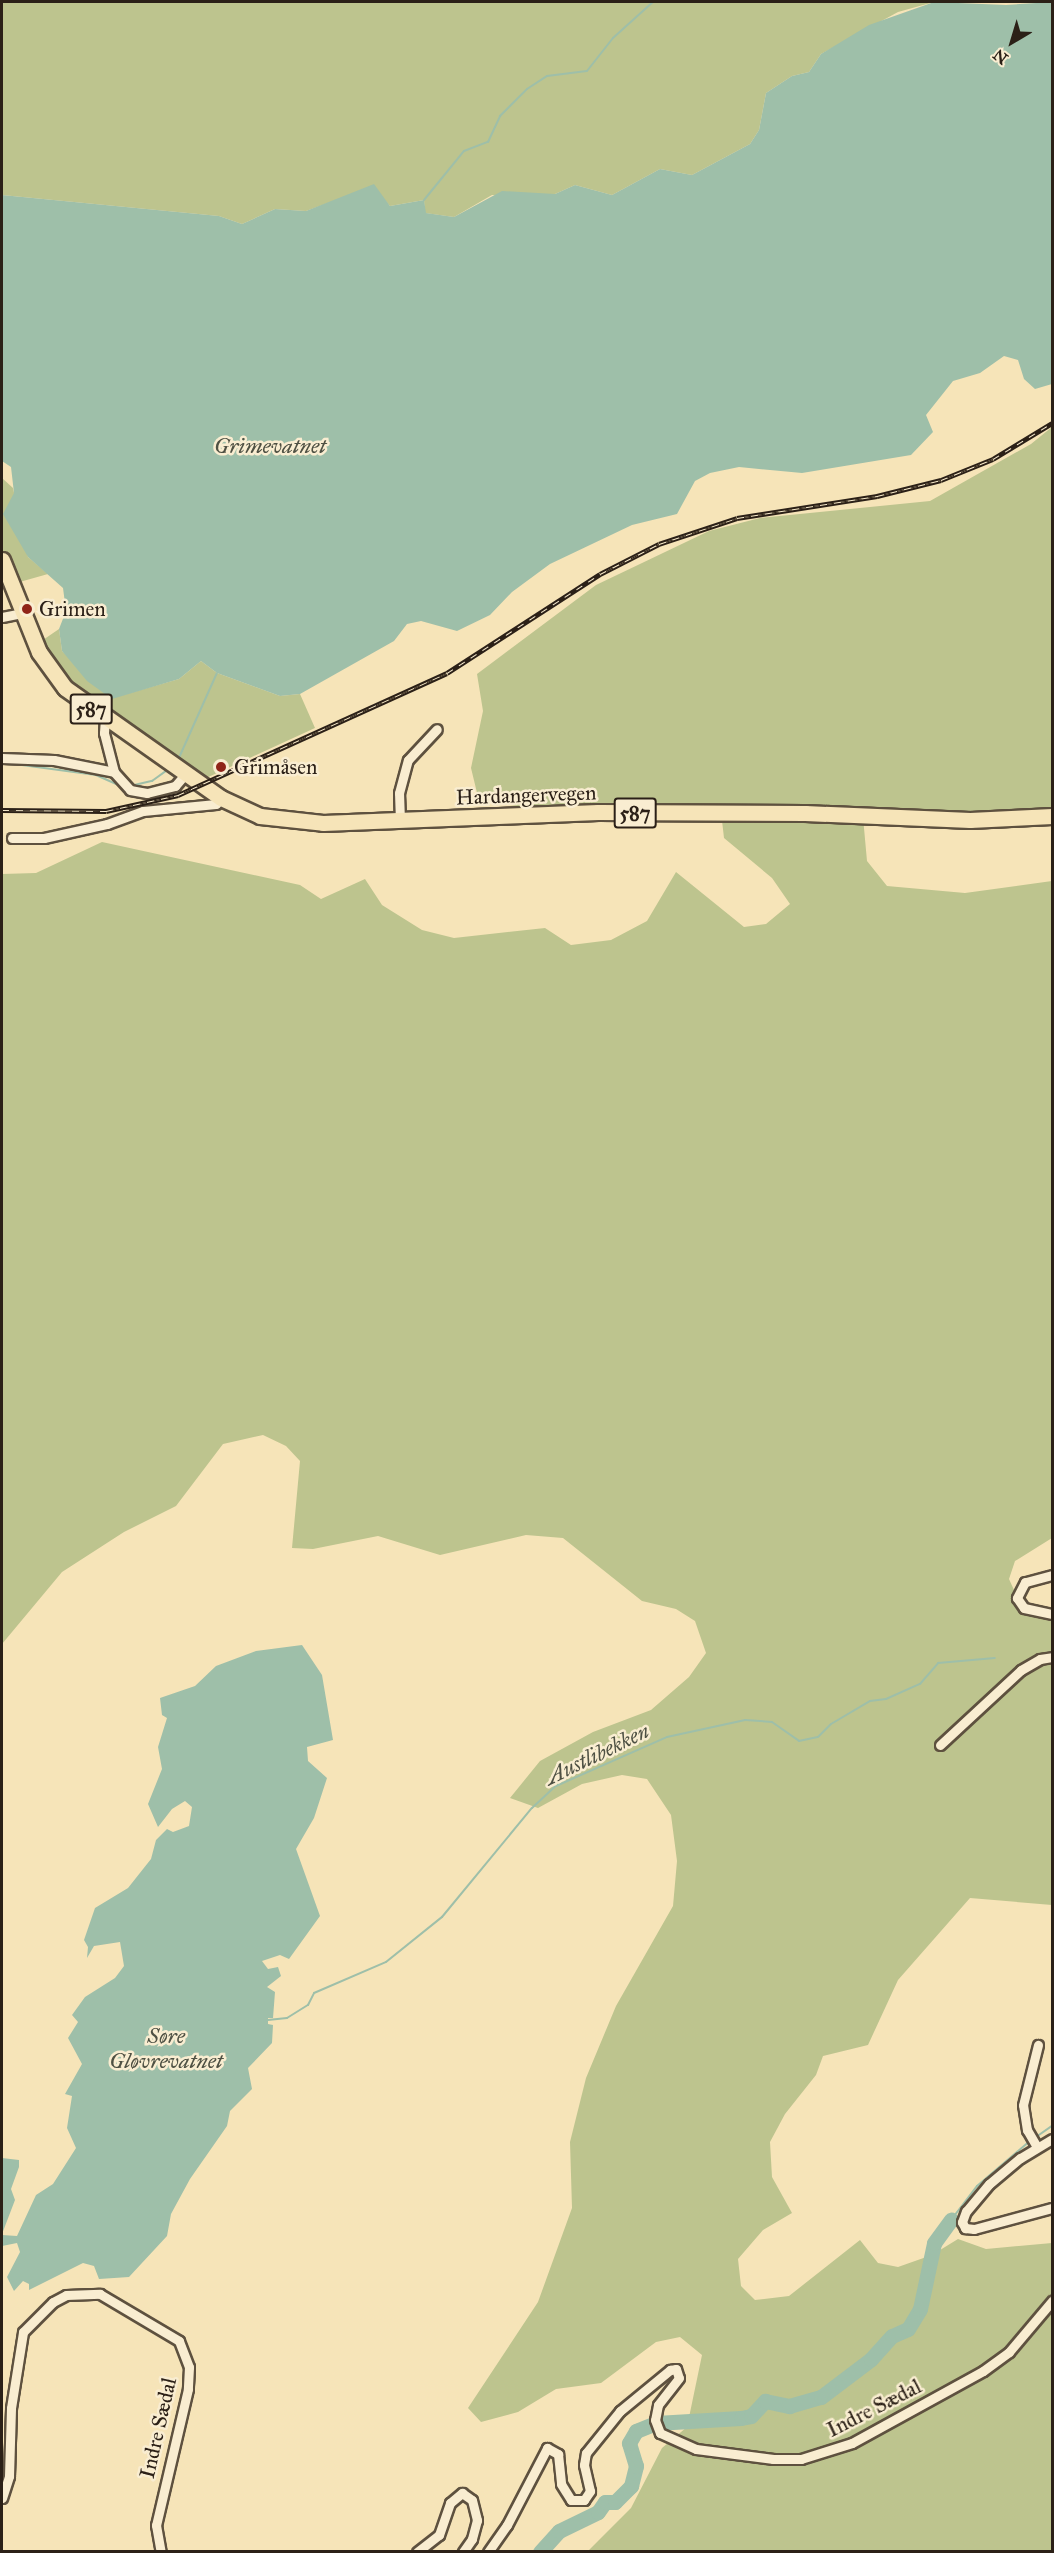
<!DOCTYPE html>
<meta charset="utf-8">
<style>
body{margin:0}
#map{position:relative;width:1054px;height:2553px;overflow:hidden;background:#f6e4b8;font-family:"IM FELL Great Primer",serif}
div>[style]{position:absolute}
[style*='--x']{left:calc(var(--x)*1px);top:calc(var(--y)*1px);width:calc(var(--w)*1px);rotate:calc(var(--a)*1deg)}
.green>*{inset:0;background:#bdc48e}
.water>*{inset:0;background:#9ebfa9}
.stream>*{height:2px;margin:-1px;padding:0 1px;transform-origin:1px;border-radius:1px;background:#9ebfa9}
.river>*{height:15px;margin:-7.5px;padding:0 7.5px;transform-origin:7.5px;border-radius:7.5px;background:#9ebfa9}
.roads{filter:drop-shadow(2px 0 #5e513f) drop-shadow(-2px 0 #5e513f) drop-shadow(0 2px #5e513f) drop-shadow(0 -2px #5e513f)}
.street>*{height:9px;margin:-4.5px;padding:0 4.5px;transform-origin:4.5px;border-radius:4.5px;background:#f9edd1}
.primary>*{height:15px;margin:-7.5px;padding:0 7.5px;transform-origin:7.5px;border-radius:7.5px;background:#f6e4b8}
.rail>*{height:4.5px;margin-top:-2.25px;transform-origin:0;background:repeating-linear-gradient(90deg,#f9edd1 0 7px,#2b2017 0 14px);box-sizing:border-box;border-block:2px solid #2b2017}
.dots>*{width:16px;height:16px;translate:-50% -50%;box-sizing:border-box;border:3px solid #f9edd1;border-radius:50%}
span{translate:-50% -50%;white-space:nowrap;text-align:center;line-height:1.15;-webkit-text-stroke:5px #f9edd1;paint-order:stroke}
.shield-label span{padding:2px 4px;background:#f9edd1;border:2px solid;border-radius:4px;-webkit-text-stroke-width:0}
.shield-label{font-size:20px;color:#2b2017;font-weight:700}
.poi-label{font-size:21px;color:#2b2017}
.left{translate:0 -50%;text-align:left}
.street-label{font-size:21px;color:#2b2017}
.water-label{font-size:22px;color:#4e5043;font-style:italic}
.frame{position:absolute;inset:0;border:3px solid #2b2017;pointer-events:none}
.north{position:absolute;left:982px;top:12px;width:60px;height:60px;-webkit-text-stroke:4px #f9edd1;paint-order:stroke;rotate:218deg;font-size:16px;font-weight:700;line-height:24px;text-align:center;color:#2b2017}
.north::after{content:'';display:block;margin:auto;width:21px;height:27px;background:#2b2017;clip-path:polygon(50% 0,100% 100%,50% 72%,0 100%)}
</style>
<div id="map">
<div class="green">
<div style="clip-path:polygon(2px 2px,934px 2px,898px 12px,821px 54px,809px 72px,792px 76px,766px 93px,759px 130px,750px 144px,692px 175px,660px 169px,612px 195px,575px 185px,555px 194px,492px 195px,454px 217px,425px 213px,424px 200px,390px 206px,383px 198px,339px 199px,306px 211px,275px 209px,242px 224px,219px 216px,2px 195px)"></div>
<div style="clip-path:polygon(1052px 427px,1052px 810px,863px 817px,867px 861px,887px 886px,965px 893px,1052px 881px,1052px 1538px,1015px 1561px,1009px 1579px,1020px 1603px,1052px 1612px,1052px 1905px,970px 1898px,898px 1980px,868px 2045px,823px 2056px,816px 2075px,785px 2114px,770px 2142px,772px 2177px,792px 2213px,763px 2230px,738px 2259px,741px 2286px,755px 2300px,789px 2296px,860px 2240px,878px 2263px,898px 2267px,932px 2255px,958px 2239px,986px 2249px,1052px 2243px,1052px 2551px,588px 2551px,631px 2508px,662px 2448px,687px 2427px,702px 2355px,680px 2337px,656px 2342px,601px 2383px,556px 2389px,518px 2412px,481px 2422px,468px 2408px,538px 2302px,572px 2208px,570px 2142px,586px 2078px,616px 2006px,673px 1906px,677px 1861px,671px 1815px,647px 1779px,622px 1775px,582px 1784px,538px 1808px,510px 1798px,540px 1761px,593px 1732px,651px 1710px,689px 1677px,706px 1653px,695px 1621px,676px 1609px,642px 1601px,563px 1538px,526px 1535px,440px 1555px,378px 1536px,313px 1549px,292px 1548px,300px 1461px,286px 1446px,263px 1435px,223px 1444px,176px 1506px,124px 1532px,62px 1572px,2px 1644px,2px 874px,36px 873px,102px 842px,300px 885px,321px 899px,365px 879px,382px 905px,422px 930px,454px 938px,545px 928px,571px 945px,611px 940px,647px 921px,676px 872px,744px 927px,766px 924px,790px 904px,772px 878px,724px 838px,721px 812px,549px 810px,479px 801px,471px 768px,483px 711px,477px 674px,596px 585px,709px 531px,760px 518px,930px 501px,1031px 444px)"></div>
<div style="clip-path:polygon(2px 478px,13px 488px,28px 557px,48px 574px,9px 585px,2px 567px)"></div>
<div style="clip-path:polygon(59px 629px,62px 651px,112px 698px,179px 679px,201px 661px,217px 673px,280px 696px,300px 694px,315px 728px,204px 779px,79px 695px,40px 642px)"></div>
</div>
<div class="water">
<div style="clip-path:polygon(934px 2px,1006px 5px,1052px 2px,1052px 384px,1035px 389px,1024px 379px,1018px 360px,1004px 356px,980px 373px,953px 381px,926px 415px,933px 432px,911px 455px,802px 473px,739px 467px,710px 473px,695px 481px,677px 514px,632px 525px,550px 564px,512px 592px,490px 615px,457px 631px,421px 621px,407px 624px,394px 641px,300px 694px,280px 696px,217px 673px,201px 661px,179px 679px,112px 699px,87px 681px,62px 651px,59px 629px,66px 611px,63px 588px,28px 557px,3px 514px,14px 493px,11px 467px,2px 461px,2px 195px,219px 216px,242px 224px,275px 209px,306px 211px,374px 184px,390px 206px,424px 200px,426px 213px,454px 217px,502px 191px,555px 194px,575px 185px,612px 195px,660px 169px,692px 175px,750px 144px,759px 130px,766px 93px,792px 76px,809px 72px,821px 54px,869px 25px)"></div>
<div style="clip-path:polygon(302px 1645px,322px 1675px,333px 1740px,307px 1747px,308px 1761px,327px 1778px,314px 1818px,296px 1849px,320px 1916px,289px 1959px,280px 1955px,262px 1961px,268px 1969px,278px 1967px,281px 1976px,267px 1987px,275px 1992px,273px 2018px,268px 2018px,268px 2024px,273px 2025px,272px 2043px,248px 2068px,252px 2089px,230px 2111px,227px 2126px,190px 2179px,171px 2214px,167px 2236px,129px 2277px,99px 2279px,94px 2266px,83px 2263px,29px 2290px,29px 2284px,23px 2281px,14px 2291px,7px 2277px,20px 2252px,17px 2243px,2px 2246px,2px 2235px,17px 2236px,36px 2195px,53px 2184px,76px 2148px,67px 2128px,72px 2096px,65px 2094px,82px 2064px,68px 2038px,78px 2022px,72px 2015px,85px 1997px,115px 1978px,124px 1966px,120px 1942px,94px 1946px,87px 1958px,88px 1947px,84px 1940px,95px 1908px,128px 1888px,151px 1859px,156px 1840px,167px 1829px,173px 1832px,189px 1826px,192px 1807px,185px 1801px,172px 1809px,158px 1827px,148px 1804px,162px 1769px,158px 1747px,167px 1718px,162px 1715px,160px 1698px,195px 1686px,216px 1666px,256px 1651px)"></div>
<div style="clip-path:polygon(2px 2158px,19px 2160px,19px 2167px,11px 2189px,15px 2200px,2px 2234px)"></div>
</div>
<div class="stream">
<div style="--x:424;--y:200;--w:63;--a:-50.8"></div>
<div style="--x:464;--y:151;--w:26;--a:-21"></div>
<div style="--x:488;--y:142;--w:29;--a:-65"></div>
<div style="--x:500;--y:116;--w:38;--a:-45"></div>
<div style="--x:527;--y:89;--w:24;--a:-33"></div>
<div style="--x:547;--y:76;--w:40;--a:-7.1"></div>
<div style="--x:587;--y:71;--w:42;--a:-51.8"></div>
<div style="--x:613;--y:38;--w:54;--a:-42"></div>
<div style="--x:178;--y:760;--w:95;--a:-65.9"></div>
<div style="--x:7;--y:763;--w:90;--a:7.7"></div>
<div style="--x:96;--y:775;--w:27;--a:24"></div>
<div style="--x:130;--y:786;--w:23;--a:-13"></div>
<div style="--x:152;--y:781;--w:22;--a:-36"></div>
<div style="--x:268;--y:2020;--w:19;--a:-6"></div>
<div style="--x:287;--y:2018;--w:25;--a:-32"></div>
<div style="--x:308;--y:2005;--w:13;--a:-63"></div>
<div style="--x:314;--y:1993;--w:78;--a:-23.3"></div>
<div style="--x:386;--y:1962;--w:72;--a:-38.8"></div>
<div style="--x:442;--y:1917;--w:141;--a:-50.5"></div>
<div style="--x:532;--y:1808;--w:33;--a:-43"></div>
<div style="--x:556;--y:1786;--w:121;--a:-23.8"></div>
<div style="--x:667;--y:1737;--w:80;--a:-12.3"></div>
<div style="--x:745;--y:1720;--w:27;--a:4"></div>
<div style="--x:772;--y:1722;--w:33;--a:35"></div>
<div style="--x:799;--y:1741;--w:19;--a:-12"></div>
<div style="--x:818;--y:1737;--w:18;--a:-45"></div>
<div style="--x:831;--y:1724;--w:45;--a:-30.5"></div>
<div style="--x:870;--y:1701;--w:16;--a:-7"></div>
<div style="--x:886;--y:1699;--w:37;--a:-24"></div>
<div style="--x:920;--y:1684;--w:28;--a:-49"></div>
<div style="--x:938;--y:1663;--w:57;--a:-5"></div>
<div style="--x:1036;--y:2137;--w:19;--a:-35"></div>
<div style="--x:951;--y:2220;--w:43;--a:-52.6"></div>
<div style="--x:977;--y:2186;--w:71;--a:-40.4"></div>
</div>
<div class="river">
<div style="--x:540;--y:2552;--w:28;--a:-48"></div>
<div style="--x:559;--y:2531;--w:43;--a:-26"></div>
<div style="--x:598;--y:2512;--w:12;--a:-55"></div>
<div style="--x:605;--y:2502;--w:10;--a:0"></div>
<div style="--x:615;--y:2502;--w:23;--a:-45"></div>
<div style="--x:631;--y:2486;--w:21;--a:-76"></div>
<div style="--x:636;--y:2466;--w:24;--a:-107"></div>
<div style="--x:629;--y:2443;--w:14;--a:-60"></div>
<div style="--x:636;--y:2431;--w:22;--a:-22"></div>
<div style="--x:656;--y:2423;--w:85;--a:-3.4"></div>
<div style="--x:741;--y:2418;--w:10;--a:-11"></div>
<div style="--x:751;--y:2416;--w:21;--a:-47"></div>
<div style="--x:765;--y:2401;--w:25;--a:12"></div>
<div style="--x:789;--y:2406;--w:33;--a:-16"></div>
<div style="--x:821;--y:2397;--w:63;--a:-37.2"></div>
<div style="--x:871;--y:2359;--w:31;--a:-48"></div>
<div style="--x:892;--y:2336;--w:17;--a:-24"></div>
<div style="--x:908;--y:2329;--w:23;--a:-59"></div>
<div style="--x:920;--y:2309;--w:67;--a:-78"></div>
<div style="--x:934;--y:2243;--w:29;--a:-54"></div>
</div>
<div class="roads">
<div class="street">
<div style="--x:2;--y:617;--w:20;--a:-11"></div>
<div style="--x:105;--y:718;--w:15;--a:94"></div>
<div style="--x:104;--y:733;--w:40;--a:75.6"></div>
<div style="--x:114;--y:772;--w:24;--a:48"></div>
<div style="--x:130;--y:790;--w:17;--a:10"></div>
<div style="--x:147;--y:793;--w:29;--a:-14"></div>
<div style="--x:175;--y:786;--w:18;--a:-49"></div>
<div style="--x:2;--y:758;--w:52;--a:2.2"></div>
<div style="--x:54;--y:760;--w:61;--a:11.3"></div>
<div style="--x:400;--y:821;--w:28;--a:-92"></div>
<div style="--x:399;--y:793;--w:34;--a:-75"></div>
<div style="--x:408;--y:760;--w:42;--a:-46.9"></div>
<div style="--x:12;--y:838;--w:32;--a:0"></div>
<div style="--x:44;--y:838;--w:65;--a:-12.5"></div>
<div style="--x:107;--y:824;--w:38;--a:-20"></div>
<div style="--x:143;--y:811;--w:73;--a:-5.5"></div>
<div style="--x:216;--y:804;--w:8;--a:-50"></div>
<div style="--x:1052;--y:1575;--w:28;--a:165"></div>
<div style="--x:1025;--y:1582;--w:18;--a:117"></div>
<div style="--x:1017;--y:1598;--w:12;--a:55"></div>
<div style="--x:1024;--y:1608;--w:29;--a:12"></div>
<div style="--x:940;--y:1745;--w:110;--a:-42.8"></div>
<div style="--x:1021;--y:1670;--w:22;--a:-30"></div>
<div style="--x:1040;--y:1659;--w:12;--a:-9"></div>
<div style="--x:1052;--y:2139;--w:37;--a:149"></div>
<div style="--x:1020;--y:2158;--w:40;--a:140"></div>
<div style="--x:989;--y:2184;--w:35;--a:130"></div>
<div style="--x:966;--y:2211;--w:12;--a:110"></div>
<div style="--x:962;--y:2222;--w:7;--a:63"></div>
<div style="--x:965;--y:2228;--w:9;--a:6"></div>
<div style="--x:974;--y:2229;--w:81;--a:-15.1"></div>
<div style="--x:1037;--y:2147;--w:20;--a:-120"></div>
<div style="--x:1027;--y:2130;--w:25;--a:-99"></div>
<div style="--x:1023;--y:2105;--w:62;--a:-76"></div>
<div style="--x:2;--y:2498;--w:23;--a:-72"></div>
<div style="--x:9;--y:2476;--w:68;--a:-88.3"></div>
<div style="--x:11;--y:2408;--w:77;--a:-81"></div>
<div style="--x:23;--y:2332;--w:42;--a:-45"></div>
<div style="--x:53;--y:2302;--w:15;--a:-28"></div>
<div style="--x:66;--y:2295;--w:34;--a:-2"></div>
<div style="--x:100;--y:2294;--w:92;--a:30.7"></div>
<div style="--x:179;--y:2341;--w:28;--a:69"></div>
<div style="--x:189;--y:2367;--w:22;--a:93"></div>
<div style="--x:188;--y:2389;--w:140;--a:103.2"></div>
<div style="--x:156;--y:2525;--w:27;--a:80"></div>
<div style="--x:417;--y:2552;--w:28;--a:-38"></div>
<div style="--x:439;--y:2535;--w:34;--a:-71"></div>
<div style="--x:450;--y:2503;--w:16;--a:-40"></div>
<div style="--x:462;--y:2493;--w:12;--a:35"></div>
<div style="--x:472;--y:2500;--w:21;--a:76"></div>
<div style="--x:477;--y:2520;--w:20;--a:105"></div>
<div style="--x:472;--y:2539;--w:16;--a:125"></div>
<div style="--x:488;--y:2552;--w:33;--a:-55"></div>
<div style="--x:507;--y:2525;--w:87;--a:-62.5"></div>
<div style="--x:547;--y:2448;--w:13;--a:29"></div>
<div style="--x:558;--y:2454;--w:30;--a:84"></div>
<div style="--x:561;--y:2484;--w:19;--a:58"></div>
<div style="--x:571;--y:2500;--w:13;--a:0"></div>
<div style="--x:584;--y:2500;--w:11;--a:-56"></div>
<div style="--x:590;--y:2491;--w:27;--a:-103"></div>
<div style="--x:584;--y:2465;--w:12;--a:-81"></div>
<div style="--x:586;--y:2453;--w:54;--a:-51"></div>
<div style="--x:620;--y:2411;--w:65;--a:-39.4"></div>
<div style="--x:670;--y:2370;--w:6;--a:-9"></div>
<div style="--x:676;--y:2369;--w:9;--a:72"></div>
<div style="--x:679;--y:2378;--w:34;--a:128"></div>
<div style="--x:658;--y:2405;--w:15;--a:101"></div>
<div style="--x:655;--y:2420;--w:14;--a:69"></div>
<div style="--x:660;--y:2433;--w:39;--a:24"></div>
<div style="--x:696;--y:2449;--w:78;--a:7.4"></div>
<div style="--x:773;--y:2459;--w:28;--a:0"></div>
<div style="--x:801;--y:2459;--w:53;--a:-17.4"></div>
<div style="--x:852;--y:2443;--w:149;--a:-28.8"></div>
<div style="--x:983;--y:2371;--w:32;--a:-36"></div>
<div style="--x:1009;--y:2352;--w:67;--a:-49.9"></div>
</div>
<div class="primary">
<div style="--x:2;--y:560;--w:99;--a:68.1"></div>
<div style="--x:39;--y:652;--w:44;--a:54.2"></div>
<div style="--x:65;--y:688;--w:191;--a:35.2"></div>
<div style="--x:221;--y:798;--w:43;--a:24.8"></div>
<div style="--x:260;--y:816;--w:63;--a:6.3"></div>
<div style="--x:323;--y:823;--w:275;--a:-2.3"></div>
<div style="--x:598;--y:812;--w:207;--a:0.3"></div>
<div style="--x:805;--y:813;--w:165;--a:2.4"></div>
<div style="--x:970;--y:820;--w:82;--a:-2.8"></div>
</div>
</div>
<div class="rail">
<div style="--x:2;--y:810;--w:104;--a:0.6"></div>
<div style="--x:106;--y:811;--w:74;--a:-12.5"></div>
<div style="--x:178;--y:795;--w:295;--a:-24.4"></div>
<div style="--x:447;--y:673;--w:182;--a:-32.9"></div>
<div style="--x:600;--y:574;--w:66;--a:-27"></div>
<div style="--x:659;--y:544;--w:82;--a:-18.4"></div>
<div style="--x:737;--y:518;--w:142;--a:-8.9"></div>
<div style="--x:877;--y:496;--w:66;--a:-14"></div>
<div style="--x:941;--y:480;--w:56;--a:-22"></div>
<div style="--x:993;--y:459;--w:69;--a:-31.4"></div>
</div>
<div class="dots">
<div style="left:27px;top:609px;background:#8f2418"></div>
<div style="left:221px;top:767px;background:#8f2418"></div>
</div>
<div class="shield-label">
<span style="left:91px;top:709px">587</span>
<span style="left:635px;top:813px">587</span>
</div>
<div class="poi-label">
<span class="left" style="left:39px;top:609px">Grimen</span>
<span class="left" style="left:234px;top:767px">Grimåsen</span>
</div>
<div class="street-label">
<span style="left:526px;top:795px;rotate:-2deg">Hardangervegen</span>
<span style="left:874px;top:2408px;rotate:-27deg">Indre Sædal</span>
<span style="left:158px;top:2428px;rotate:-77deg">Indre Sædal</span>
</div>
<div class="water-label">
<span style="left:270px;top:446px">Grimevatnet</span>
<span style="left:597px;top:1754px;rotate:-26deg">Austlibekken</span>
<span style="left:166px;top:2048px">Søre<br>Gløvrevatnet</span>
</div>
<div class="frame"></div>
<div class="north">N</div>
</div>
